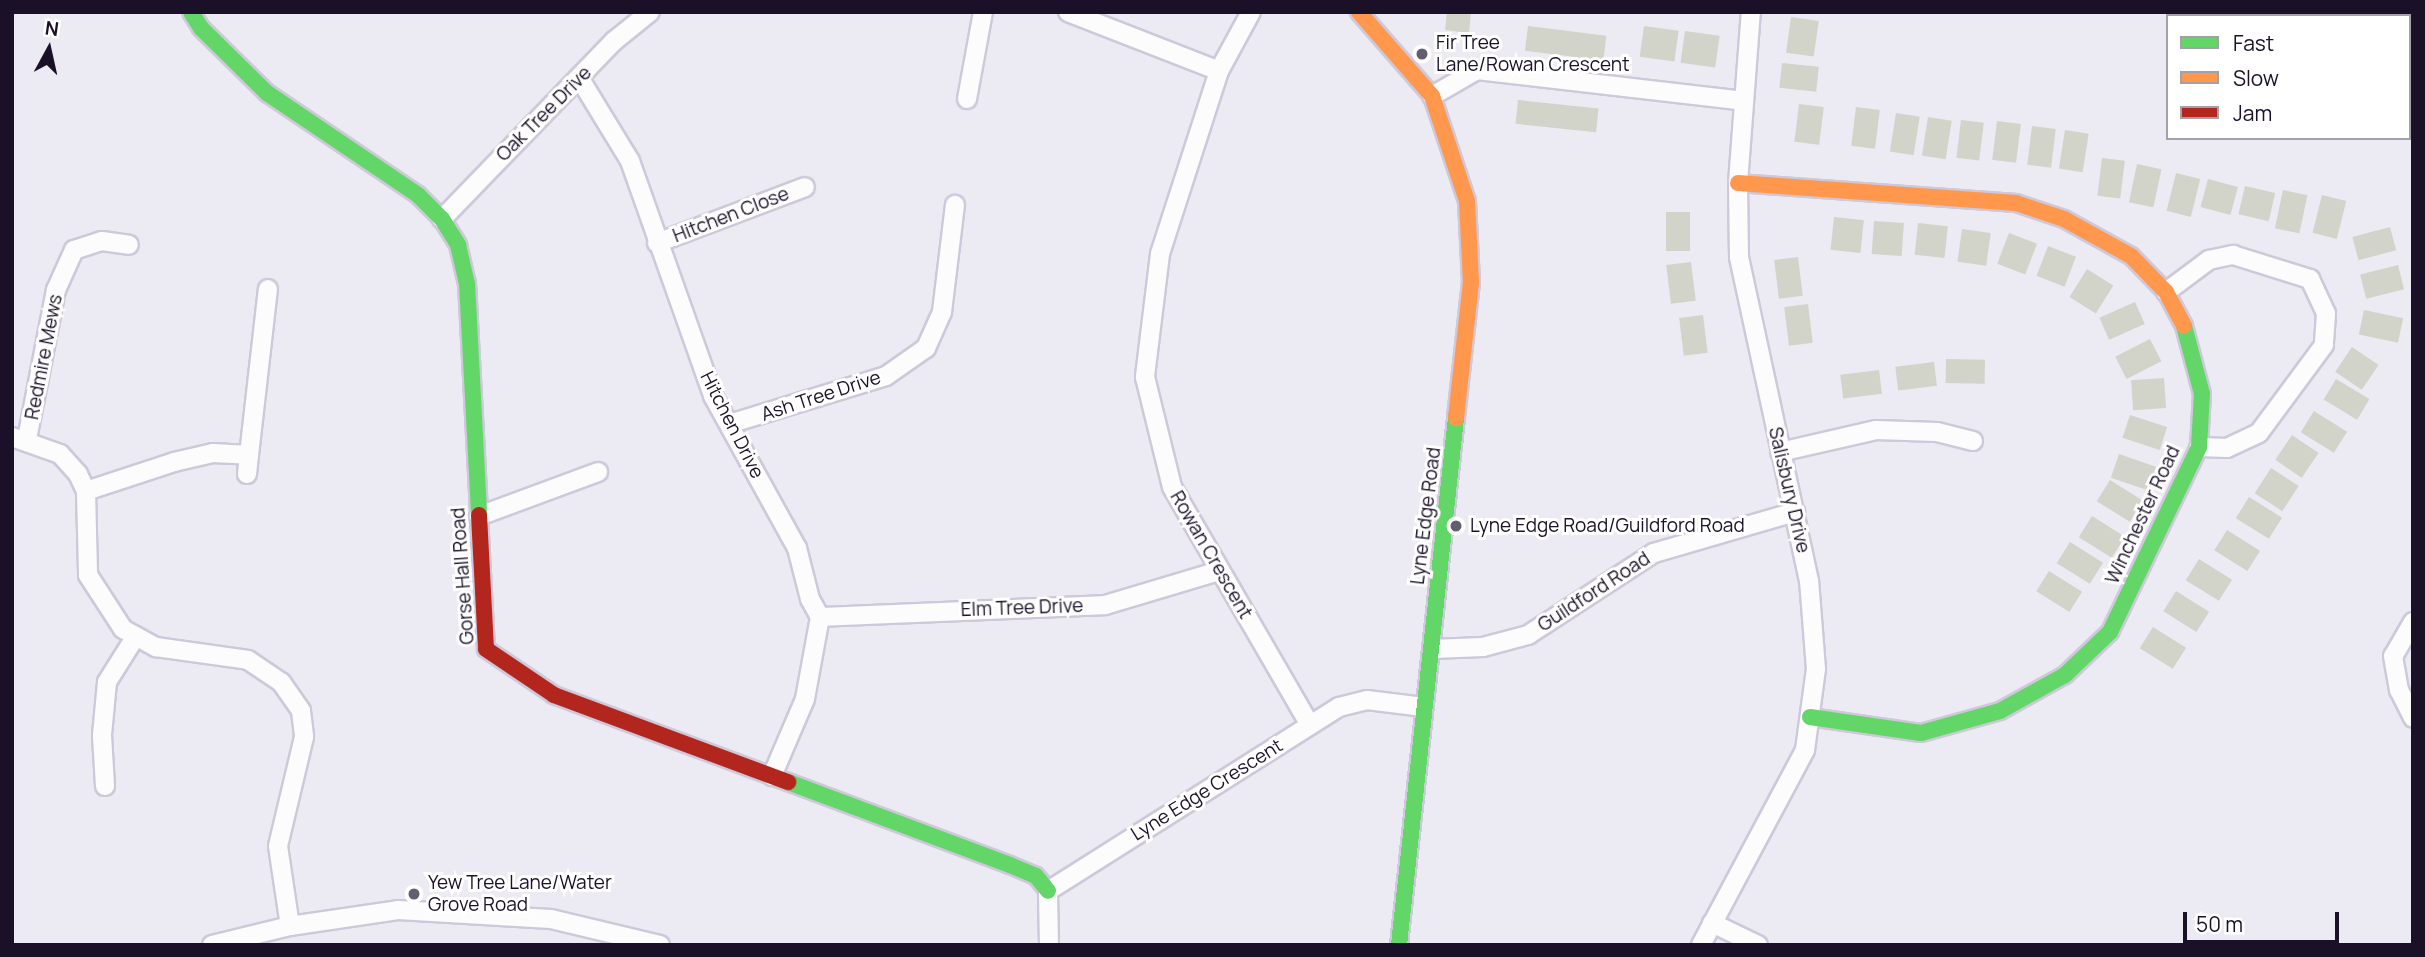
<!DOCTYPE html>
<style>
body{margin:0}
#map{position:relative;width:2425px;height:957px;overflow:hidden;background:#eceaf2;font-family:Manrope,sans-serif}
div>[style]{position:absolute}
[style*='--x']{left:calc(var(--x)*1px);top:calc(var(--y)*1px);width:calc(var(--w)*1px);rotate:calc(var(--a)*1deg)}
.building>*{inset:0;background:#d2d4c9;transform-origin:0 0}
.roads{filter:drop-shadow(2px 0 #cec9da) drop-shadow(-2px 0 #cec9da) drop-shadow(0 2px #cec9da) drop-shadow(0 -2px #cec9da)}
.street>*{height:18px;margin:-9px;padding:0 9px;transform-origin:9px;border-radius:9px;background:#fcfcfd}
.fast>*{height:16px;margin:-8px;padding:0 8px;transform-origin:8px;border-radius:8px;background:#63d668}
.slow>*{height:16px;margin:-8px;padding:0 8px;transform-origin:8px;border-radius:8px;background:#ff974d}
.jam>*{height:16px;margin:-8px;padding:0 8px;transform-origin:8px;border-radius:8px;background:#b3261e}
.dots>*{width:19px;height:19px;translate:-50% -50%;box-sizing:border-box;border:4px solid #fff;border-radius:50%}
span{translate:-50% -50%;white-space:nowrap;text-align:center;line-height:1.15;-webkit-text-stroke:6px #fff;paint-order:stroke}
.poi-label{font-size:19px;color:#1a1129}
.left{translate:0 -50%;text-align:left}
.street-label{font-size:19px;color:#1a1129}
.frame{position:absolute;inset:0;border:14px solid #1a1129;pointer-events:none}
.legend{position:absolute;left:2166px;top:14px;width:245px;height:126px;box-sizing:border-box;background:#fff;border:2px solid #a3a0a9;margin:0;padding:9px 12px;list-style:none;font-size:21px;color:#1a1129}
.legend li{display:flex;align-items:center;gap:14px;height:35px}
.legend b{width:35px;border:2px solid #a3a0a9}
.north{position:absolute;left:14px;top:14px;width:70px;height:70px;-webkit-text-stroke:5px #fff;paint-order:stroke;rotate:8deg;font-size:19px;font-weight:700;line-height:28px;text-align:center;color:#1a1129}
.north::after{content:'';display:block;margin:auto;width:24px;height:32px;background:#1a1129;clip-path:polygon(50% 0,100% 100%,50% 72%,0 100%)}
.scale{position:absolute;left:2183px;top:912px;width:156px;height:32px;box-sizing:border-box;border:4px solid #1a1129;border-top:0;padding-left:9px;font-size:21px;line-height:24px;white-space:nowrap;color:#1a1129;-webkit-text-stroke:5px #fff;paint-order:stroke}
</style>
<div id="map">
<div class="building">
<div style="clip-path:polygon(1447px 12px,1471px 12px,1469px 33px,1445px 30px)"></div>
<div style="left:1791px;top:17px;width:28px;height:36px;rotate:8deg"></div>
<div style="left:1528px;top:26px;width:79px;height:25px;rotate:7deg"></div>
<div style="left:1644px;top:26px;width:35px;height:31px;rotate:8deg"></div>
<div style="left:1685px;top:31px;width:35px;height:32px;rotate:8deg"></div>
<div style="left:1782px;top:63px;width:37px;height:25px;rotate:6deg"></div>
<div style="left:1518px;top:100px;width:81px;height:24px;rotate:6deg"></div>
<div style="left:1799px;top:104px;width:25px;height:38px;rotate:7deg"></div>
<div style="left:1856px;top:107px;width:24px;height:39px;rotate:7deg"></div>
<div style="left:1896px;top:113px;width:24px;height:39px;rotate:9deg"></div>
<div style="left:1928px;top:117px;width:24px;height:39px;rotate:9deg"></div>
<div style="left:1961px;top:120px;width:23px;height:38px;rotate:7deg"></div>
<div style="left:1997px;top:121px;width:24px;height:39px;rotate:7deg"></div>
<div style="left:2032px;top:126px;width:24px;height:39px;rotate:7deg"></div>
<div style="left:2065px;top:130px;width:24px;height:39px;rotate:9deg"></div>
<div style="left:2102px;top:158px;width:23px;height:38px;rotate:7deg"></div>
<div style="left:2137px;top:164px;width:25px;height:39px;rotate:12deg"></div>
<div style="left:2176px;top:173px;width:25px;height:39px;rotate:14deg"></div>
<div style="left:2208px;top:179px;width:31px;height:29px;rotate:15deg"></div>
<div style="left:2245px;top:186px;width:31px;height:29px;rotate:13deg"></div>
<div style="left:2283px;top:190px;width:25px;height:39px;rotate:12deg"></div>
<div style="left:2322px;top:195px;width:25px;height:39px;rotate:14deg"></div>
<div style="left:1666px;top:212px;width:24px;height:39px"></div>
<div style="left:1834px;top:217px;width:30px;height:33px;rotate:6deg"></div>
<div style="left:1874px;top:221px;width:30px;height:33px;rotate:4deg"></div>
<div style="left:1918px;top:223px;width:30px;height:32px;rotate:6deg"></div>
<div style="left:2390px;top:227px;width:24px;height:39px;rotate:75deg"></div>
<div style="left:1962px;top:229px;width:29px;height:33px;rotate:8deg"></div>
<div style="left:2009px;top:233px;width:30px;height:33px;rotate:21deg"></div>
<div style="left:2048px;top:246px;width:30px;height:32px;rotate:21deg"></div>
<div style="left:1798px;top:257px;width:39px;height:24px;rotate:83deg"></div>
<div style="left:1691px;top:262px;width:39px;height:25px;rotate:83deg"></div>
<div style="left:2398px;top:265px;width:25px;height:39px;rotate:76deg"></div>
<div style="left:2087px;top:269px;width:31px;height:33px;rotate:32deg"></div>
<div style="left:2135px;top:302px;width:24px;height:39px;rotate:66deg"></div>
<div style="left:1808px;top:304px;width:39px;height:24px;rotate:83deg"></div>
<div style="left:2364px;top:310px;width:40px;height:25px;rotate:12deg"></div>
<div style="left:1703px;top:315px;width:38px;height:24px;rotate:83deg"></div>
<div style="left:2150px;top:339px;width:25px;height:39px;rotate:63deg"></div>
<div style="left:2352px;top:347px;width:32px;height:30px;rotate:34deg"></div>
<div style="left:1946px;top:359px;width:39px;height:24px;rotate:1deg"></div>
<div style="left:1934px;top:362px;width:24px;height:39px;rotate:83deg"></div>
<div style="left:1879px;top:370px;width:24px;height:39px;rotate:83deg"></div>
<div style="left:2164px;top:378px;width:30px;height:33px;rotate:86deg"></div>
<div style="left:2336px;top:379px;width:39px;height:24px;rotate:31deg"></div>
<div style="left:2314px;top:411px;width:39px;height:25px;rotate:32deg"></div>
<div style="left:2130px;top:415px;width:39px;height:24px;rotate:18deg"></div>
<div style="left:2292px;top:435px;width:32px;height:30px;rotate:34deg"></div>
<div style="left:2119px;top:454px;width:39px;height:25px;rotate:19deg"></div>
<div style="left:2271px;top:468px;width:33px;height:30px;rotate:33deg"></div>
<div style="left:2110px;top:480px;width:39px;height:25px;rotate:32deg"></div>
<div style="left:2249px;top:497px;width:39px;height:25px;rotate:32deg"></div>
<div style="left:2092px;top:516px;width:39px;height:25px;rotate:32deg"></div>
<div style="left:2227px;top:530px;width:39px;height:24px;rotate:32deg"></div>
<div style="left:2070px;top:542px;width:39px;height:25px;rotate:32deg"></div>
<div style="left:2199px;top:559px;width:39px;height:25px;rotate:32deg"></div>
<div style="left:2049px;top:571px;width:39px;height:24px;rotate:32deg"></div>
<div style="left:2176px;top:591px;width:39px;height:24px;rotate:32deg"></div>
<div style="left:2153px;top:627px;width:39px;height:25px;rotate:32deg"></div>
</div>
<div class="roads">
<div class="street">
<div style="--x:1068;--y:12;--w:162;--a:21.3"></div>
<div style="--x:1251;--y:12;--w:67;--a:118.5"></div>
<div style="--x:1219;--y:71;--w:192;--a:107.9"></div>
<div style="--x:1160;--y:254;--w:124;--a:97"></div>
<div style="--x:1145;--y:377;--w:113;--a:76.2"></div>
<div style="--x:1172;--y:487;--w:275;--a:59.9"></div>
<div style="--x:580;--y:79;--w:96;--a:58.6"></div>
<div style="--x:630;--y:161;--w:249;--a:70.5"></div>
<div style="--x:713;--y:396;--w:174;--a:61.1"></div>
<div style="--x:797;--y:548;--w:53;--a:75.7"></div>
<div style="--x:810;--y:599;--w:21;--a:61"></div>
<div style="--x:820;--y:617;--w:83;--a:100.4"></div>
<div style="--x:805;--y:699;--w:84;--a:113.2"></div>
<div style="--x:1432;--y:96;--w:52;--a:-30"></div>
<div style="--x:1477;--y:70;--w:269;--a:6.6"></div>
<div style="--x:967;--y:99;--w:88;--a:-79.6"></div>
<div style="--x:442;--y:219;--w:248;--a:-46"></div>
<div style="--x:614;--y:41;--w:46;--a:-38.9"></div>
<div style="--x:657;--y:243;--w:158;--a:-20.7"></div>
<div style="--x:2166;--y:292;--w:54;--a:-36.7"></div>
<div style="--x:2209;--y:260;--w:25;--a:-12"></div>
<div style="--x:2233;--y:255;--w:81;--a:17.3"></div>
<div style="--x:2310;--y:279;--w:38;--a:65"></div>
<div style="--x:2326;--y:314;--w:31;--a:94"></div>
<div style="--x:2324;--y:345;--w:109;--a:126.5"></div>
<div style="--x:2259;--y:433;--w:35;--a:155"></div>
<div style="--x:2227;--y:448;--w:28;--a:-178"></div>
<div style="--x:729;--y:424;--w:164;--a:-17"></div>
<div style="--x:886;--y:376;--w:49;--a:-35"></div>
<div style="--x:926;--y:348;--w:39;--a:-66"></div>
<div style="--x:942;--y:312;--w:108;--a:-83.1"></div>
<div style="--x:12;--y:437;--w:51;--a:19.5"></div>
<div style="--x:60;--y:454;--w:27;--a:48"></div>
<div style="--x:78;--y:474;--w:19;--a:65"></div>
<div style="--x:86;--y:491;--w:84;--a:88.6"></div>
<div style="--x:88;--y:575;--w:64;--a:57.1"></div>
<div style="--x:123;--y:629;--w:38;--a:29"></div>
<div style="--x:156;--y:647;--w:93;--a:8"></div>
<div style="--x:248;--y:660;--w:40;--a:34"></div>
<div style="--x:281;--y:682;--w:35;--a:55"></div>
<div style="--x:301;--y:711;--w:26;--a:83"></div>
<div style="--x:304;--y:737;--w:112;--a:103.4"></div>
<div style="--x:278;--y:846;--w:81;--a:81.5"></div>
<div style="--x:27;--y:439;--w:152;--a:-79"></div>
<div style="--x:56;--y:290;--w:44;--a:-65.8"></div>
<div style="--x:74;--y:250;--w:29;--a:-18"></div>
<div style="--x:102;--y:241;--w:27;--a:8"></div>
<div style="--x:1780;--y:452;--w:98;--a:-12.9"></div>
<div style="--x:1876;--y:430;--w:61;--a:1.9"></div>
<div style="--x:1937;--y:432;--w:37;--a:14"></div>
<div style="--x:247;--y:474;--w:19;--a:-84"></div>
<div style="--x:86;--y:491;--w:93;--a:-18.2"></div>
<div style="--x:174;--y:462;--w:40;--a:-13"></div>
<div style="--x:213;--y:453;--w:36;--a:3"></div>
<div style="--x:249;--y:455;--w:167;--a:-83.5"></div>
<div style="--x:479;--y:516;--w:127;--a:-20.3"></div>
<div style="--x:820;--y:617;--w:285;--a:-2.4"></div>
<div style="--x:1105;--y:605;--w:119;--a:-16.6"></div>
<div style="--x:2413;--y:622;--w:39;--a:120"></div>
<div style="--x:2393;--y:656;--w:35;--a:80"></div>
<div style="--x:2399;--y:690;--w:31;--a:63"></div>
<div style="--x:1432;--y:649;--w:51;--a:-2.2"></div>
<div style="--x:1483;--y:647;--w:47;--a:-14.9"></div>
<div style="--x:1528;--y:635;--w:150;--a:-33.1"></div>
<div style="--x:1654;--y:553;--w:147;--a:-16.2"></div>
<div style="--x:105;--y:786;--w:51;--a:-93.4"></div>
<div style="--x:102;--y:735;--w:53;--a:-84.6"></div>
<div style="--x:107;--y:682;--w:54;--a:-57.8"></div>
<div style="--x:1712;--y:923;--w:51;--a:25.6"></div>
<div style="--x:212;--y:945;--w:80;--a:-13.7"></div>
<div style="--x:290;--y:926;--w:109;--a:-8.4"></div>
<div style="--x:398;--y:910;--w:153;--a:3.4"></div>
<div style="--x:551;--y:919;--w:112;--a:13.4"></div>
<div style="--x:1049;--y:945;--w:54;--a:-91.1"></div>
<div style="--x:1048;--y:891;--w:344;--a:-32.3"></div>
<div style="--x:1339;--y:707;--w:29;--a:-14"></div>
<div style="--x:1367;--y:700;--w:57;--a:7"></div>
<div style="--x:1701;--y:945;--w:221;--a:-61.9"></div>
<div style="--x:1805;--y:750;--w:82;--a:-82.3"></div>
<div style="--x:1816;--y:669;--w:88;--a:-94.5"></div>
<div style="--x:1809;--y:581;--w:331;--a:-102.2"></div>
<div style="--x:1739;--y:257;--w:74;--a:-90.8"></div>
<div style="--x:1738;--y:183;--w:171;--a:-85.7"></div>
</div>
<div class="fast">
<div style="--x:191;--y:12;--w:19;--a:58"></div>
<div style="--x:201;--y:28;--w:93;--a:44.6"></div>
<div style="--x:267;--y:93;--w:182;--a:34"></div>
<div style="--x:418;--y:195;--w:34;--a:45"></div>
<div style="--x:442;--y:219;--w:31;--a:58"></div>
<div style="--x:458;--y:245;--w:39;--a:77"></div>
<div style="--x:467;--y:283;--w:232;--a:87"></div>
<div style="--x:1810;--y:717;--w:112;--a:8.2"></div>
<div style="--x:1921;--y:733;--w:82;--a:-15.6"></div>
<div style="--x:2000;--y:711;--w:74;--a:-29"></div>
<div style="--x:2065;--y:675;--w:62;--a:-43.7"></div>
<div style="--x:2110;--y:632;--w:205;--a:-64.3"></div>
<div style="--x:2199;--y:447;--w:53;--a:-86.8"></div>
<div style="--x:2202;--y:394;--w:70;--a:-104.8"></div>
<div style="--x:788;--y:782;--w:237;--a:20.5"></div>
<div style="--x:1010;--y:865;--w:28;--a:23"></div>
<div style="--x:1036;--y:876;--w:19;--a:51"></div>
<div style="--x:1399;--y:945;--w:530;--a:-83.83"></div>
</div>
<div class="slow">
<div style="--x:1359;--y:12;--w:111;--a:49"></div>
<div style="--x:1432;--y:96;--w:111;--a:71.6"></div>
<div style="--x:1467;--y:201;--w:81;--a:87.2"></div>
<div style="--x:1471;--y:282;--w:137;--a:96.3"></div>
<div style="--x:1738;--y:183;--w:279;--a:4.1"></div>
<div style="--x:2016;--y:203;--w:51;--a:18.4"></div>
<div style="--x:2064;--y:219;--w:77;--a:28.9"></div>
<div style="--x:2131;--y:256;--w:50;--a:45.8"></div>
<div style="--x:2166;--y:292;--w:38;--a:62"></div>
</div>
<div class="jam">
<div style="--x:479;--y:515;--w:134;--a:87"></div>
<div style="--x:486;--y:649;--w:82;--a:34.1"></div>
<div style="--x:554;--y:695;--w:250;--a:20.4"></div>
</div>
</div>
<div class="dots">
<div style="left:1422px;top:54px;background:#645d6f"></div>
<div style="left:1456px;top:526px;background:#645d6f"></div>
<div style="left:414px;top:894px;background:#645d6f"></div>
</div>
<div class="poi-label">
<span class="left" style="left:1436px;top:54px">Fir Tree<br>Lane/Rowan Crescent</span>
<span class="left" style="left:1470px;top:526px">Lyne Edge Road/Guildford Road</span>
<span class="left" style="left:428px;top:894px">Yew Tree Lane/Water<br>Grove Road</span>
</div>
<div class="street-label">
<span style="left:544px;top:114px;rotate:-45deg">Oak Tree Drive</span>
<span style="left:731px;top:215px;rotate:-21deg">Hitchen Close</span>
<span style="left:44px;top:357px;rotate:-79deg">Redmire Mews</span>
<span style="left:821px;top:396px;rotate:-18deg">Ash Tree Drive</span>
<span style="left:732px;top:425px;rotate:63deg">Hitchen Drive</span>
<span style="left:1789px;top:490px;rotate:77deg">Salisbury Drive</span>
<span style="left:2143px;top:515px;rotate:-65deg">Winchester Road</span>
<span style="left:1426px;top:516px;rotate:-83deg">Lyne Edge Road</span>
<span style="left:1211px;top:555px;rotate:60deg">Rowan Crescent</span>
<span style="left:463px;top:576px;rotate:-94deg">Gorse Hall Road</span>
<span style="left:1594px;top:592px;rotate:-33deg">Guildford Road</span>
<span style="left:1022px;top:608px;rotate:-2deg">Elm Tree Drive</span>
<span style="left:1207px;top:790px;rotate:-32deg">Lyne Edge Crescent</span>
</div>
<div class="frame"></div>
<ul class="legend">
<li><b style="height:9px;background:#63d668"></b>Fast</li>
<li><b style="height:9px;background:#ff974d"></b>Slow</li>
<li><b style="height:9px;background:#b3261e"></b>Jam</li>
</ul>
<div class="north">N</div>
<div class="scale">50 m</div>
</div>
